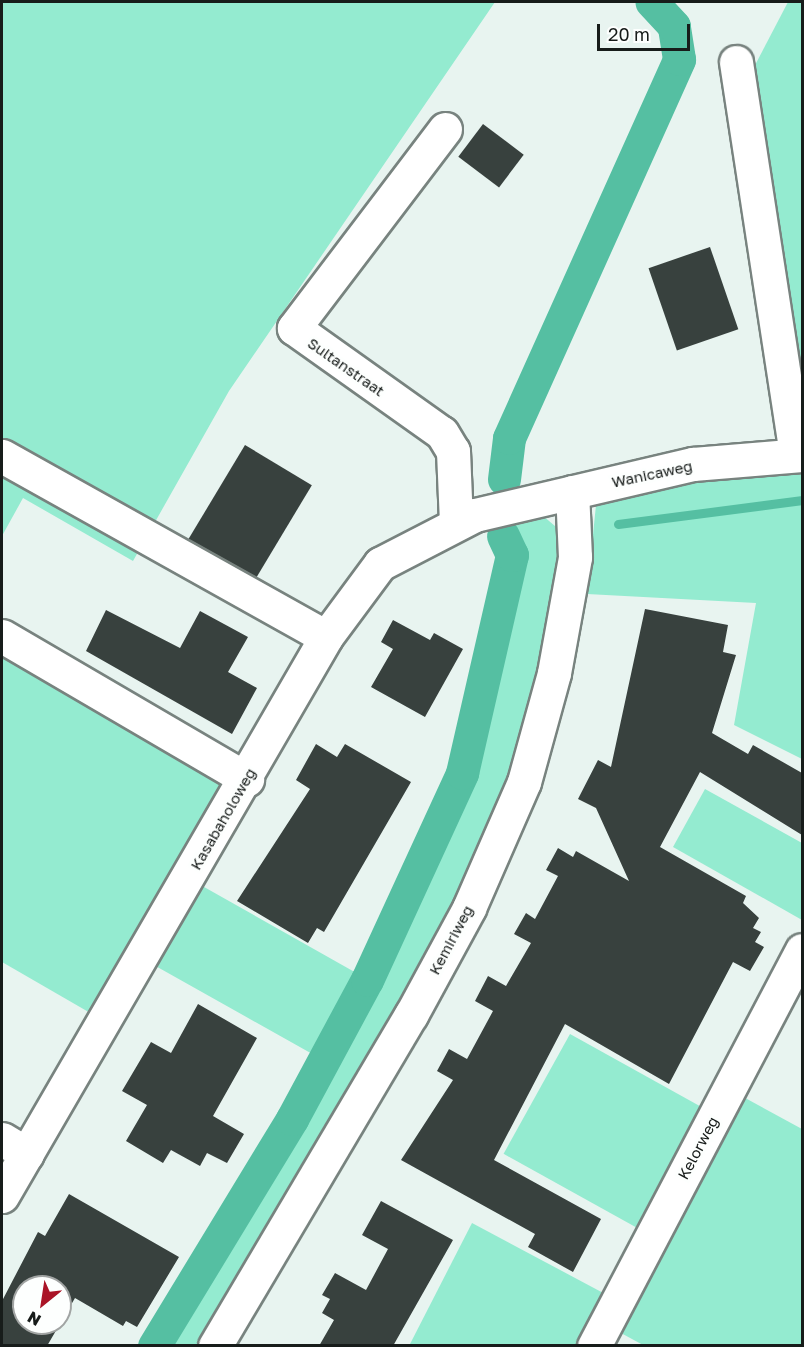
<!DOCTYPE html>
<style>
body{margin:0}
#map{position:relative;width:804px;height:1347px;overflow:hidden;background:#e8f4f0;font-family:"Golos Text",sans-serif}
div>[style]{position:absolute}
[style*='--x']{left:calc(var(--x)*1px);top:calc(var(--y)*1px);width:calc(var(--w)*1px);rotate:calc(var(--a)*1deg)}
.green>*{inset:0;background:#94ebd0;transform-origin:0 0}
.stream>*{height:9px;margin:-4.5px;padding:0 4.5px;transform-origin:4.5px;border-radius:4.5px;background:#55bfa2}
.canal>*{height:33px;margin:-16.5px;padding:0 16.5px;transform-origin:16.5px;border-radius:16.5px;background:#55bfa2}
.building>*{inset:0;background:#38413e;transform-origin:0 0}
.roads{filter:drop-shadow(2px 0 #78837f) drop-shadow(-2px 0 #78837f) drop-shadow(0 2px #78837f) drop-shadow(0 -2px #78837f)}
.minor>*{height:33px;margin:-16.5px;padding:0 16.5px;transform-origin:16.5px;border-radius:16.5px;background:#fff}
span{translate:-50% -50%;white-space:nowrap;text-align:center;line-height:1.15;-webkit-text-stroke:6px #fdfffe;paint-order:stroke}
.street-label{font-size:15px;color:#171c1a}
.frame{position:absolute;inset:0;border:3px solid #171c1a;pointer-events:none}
.north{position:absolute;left:12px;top:1275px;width:60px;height:60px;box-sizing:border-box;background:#fdfffe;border:2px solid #a1a4a3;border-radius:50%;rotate:210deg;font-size:16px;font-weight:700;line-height:24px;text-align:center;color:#171c1a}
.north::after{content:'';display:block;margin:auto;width:21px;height:27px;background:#aa1427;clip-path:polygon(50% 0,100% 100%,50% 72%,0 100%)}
.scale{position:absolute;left:597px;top:24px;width:93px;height:27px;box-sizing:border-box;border:3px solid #171c1a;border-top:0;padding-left:8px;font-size:18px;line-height:21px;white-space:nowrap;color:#171c1a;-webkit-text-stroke:4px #fdfffe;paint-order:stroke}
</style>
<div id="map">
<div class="green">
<div style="clip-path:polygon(2px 2px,495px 2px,229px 391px,133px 561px,23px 498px,2px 536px)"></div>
<div style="clip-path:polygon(788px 2px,802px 2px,802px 397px,741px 92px)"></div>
<div style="clip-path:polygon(802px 465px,802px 759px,734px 725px,756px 603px,587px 594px,596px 505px,606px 491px)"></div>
<div style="clip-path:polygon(542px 515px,562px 532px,546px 657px,513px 778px,444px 930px,203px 1345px,154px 1345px,323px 1060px,152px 964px,197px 883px,367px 979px,462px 773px,512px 555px,503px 523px)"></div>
<div style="clip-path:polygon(2px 652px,219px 776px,223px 791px,92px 1014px,2px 962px)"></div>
<div style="clip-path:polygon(705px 789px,802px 843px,802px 920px,673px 847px)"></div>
<div style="left:570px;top:1034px;width:156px;height:137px;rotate:29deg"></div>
<div style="clip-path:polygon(736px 1093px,802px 1129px,802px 1345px,643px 1345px,608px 1326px)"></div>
<div style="clip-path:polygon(472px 1223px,607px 1295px,580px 1345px,409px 1346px)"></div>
</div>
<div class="stream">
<div style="--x:618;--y:524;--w:186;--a:-7.4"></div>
</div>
<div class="canal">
<div style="--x:504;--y:479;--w:41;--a:-83"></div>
<div style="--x:509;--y:438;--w:415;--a:-65.8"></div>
<div style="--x:679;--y:59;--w:33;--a:-99"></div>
<div style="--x:674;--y:26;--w:33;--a:-133"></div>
<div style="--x:154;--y:1346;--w:266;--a:-58.7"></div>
<div style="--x:292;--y:1119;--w:158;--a:-61.7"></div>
<div style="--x:367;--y:980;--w:228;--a:-65.3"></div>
<div style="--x:462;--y:773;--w:224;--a:-77.1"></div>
<div style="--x:512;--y:555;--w:21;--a:-115"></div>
</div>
<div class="building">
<div style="left:483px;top:124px;width:51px;height:41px;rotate:37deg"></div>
<div style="left:710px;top:247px;width:87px;height:65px;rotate:71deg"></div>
<div style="left:245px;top:445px;width:78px;height:110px;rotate:31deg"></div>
<div style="clip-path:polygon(645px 609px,728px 625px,723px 652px,736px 655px,712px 733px,748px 754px,753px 745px,802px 773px,802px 835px,700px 772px,660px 847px,746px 896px,743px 903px,759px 918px,753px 928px,761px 932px,755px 942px,764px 947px,750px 971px,733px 962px,669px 1084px,565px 1024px,494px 1160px,601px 1219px,573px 1272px,528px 1247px,535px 1234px,401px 1160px,453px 1080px,437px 1071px,449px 1049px,467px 1059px,493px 1011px,475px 1001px,488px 976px,506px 986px,531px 943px,514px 934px,526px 913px,535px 919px,558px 876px,546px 870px,558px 848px,573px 857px,576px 851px,629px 881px,596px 808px,578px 799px,598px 760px,611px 767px)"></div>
<div style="clip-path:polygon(106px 610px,180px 648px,200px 611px,248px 637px,228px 672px,257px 688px,232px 734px,86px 651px)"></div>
<div style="clip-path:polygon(393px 620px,430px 640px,434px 633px,463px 649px,425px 717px,371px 687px,393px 649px,381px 642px)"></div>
<div style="clip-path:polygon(316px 744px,337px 757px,345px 744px,411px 782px,324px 932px,317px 928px,308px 943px,237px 901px,310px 789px,296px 780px)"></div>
<div style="clip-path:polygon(198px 1004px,257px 1038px,213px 1116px,244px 1134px,227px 1163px,207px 1153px,200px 1166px,171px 1150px,163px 1163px,126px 1141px,147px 1105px,122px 1091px,151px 1042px,171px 1053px)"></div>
<div style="clip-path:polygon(evenodd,69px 1194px,179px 1257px,137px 1327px,126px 1321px,123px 1326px,75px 1298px,47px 1346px,2px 1346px,2px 1301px,38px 1232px,45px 1236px,69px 1194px,24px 1287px,60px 1287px,60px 1323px,24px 1323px,24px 1287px)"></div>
<div style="clip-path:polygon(381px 1201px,453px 1240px,393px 1346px,319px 1346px,334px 1320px,322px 1313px,330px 1299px,322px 1295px,335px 1273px,366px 1290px,388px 1249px,362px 1235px)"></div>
</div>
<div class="roads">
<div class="minor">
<div style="--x:736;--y:62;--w:397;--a:81.3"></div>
<div style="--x:445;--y:129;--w:250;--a:127.2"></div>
<div style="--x:294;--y:328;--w:181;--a:35.4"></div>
<div style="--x:442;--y:433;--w:21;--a:59"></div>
<div style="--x:453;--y:451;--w:71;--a:87.6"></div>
<div style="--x:2;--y:456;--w:371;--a:29.2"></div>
<div style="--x:2;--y:636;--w:284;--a:30.3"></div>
<div style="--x:2;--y:1139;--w:29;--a:31"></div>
<div style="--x:2;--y:1196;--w:646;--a:-59.9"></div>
<div style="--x:326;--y:637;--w:91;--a:-53.5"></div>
<div style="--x:380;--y:564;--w:107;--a:-27.3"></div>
<div style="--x:475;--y:515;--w:224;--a:-13.2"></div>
<div style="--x:693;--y:464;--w:109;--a:-4.7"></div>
<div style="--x:215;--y:1346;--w:385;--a:-59.4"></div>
<div style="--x:411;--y:1015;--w:122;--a:-61.5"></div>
<div style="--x:469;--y:908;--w:137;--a:-66.4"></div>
<div style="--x:524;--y:782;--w:113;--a:-74.6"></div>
<div style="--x:554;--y:673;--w:118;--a:-79.7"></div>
<div style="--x:575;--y:557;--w:65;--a:-92.6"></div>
<div style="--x:594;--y:1346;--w:447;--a:-62.3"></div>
</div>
</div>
<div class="street-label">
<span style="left:346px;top:367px;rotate:35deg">Sultanstraat</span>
<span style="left:652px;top:474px;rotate:-12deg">Wanicaweg</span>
<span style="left:223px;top:819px;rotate:-60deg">Kasabaholoweg</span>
<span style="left:451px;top:940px;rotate:-62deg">Kemiriweg</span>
<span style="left:698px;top:1148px;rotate:-62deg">Kelorweg</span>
</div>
<div class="frame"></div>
<div class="north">N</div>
<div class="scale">20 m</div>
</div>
